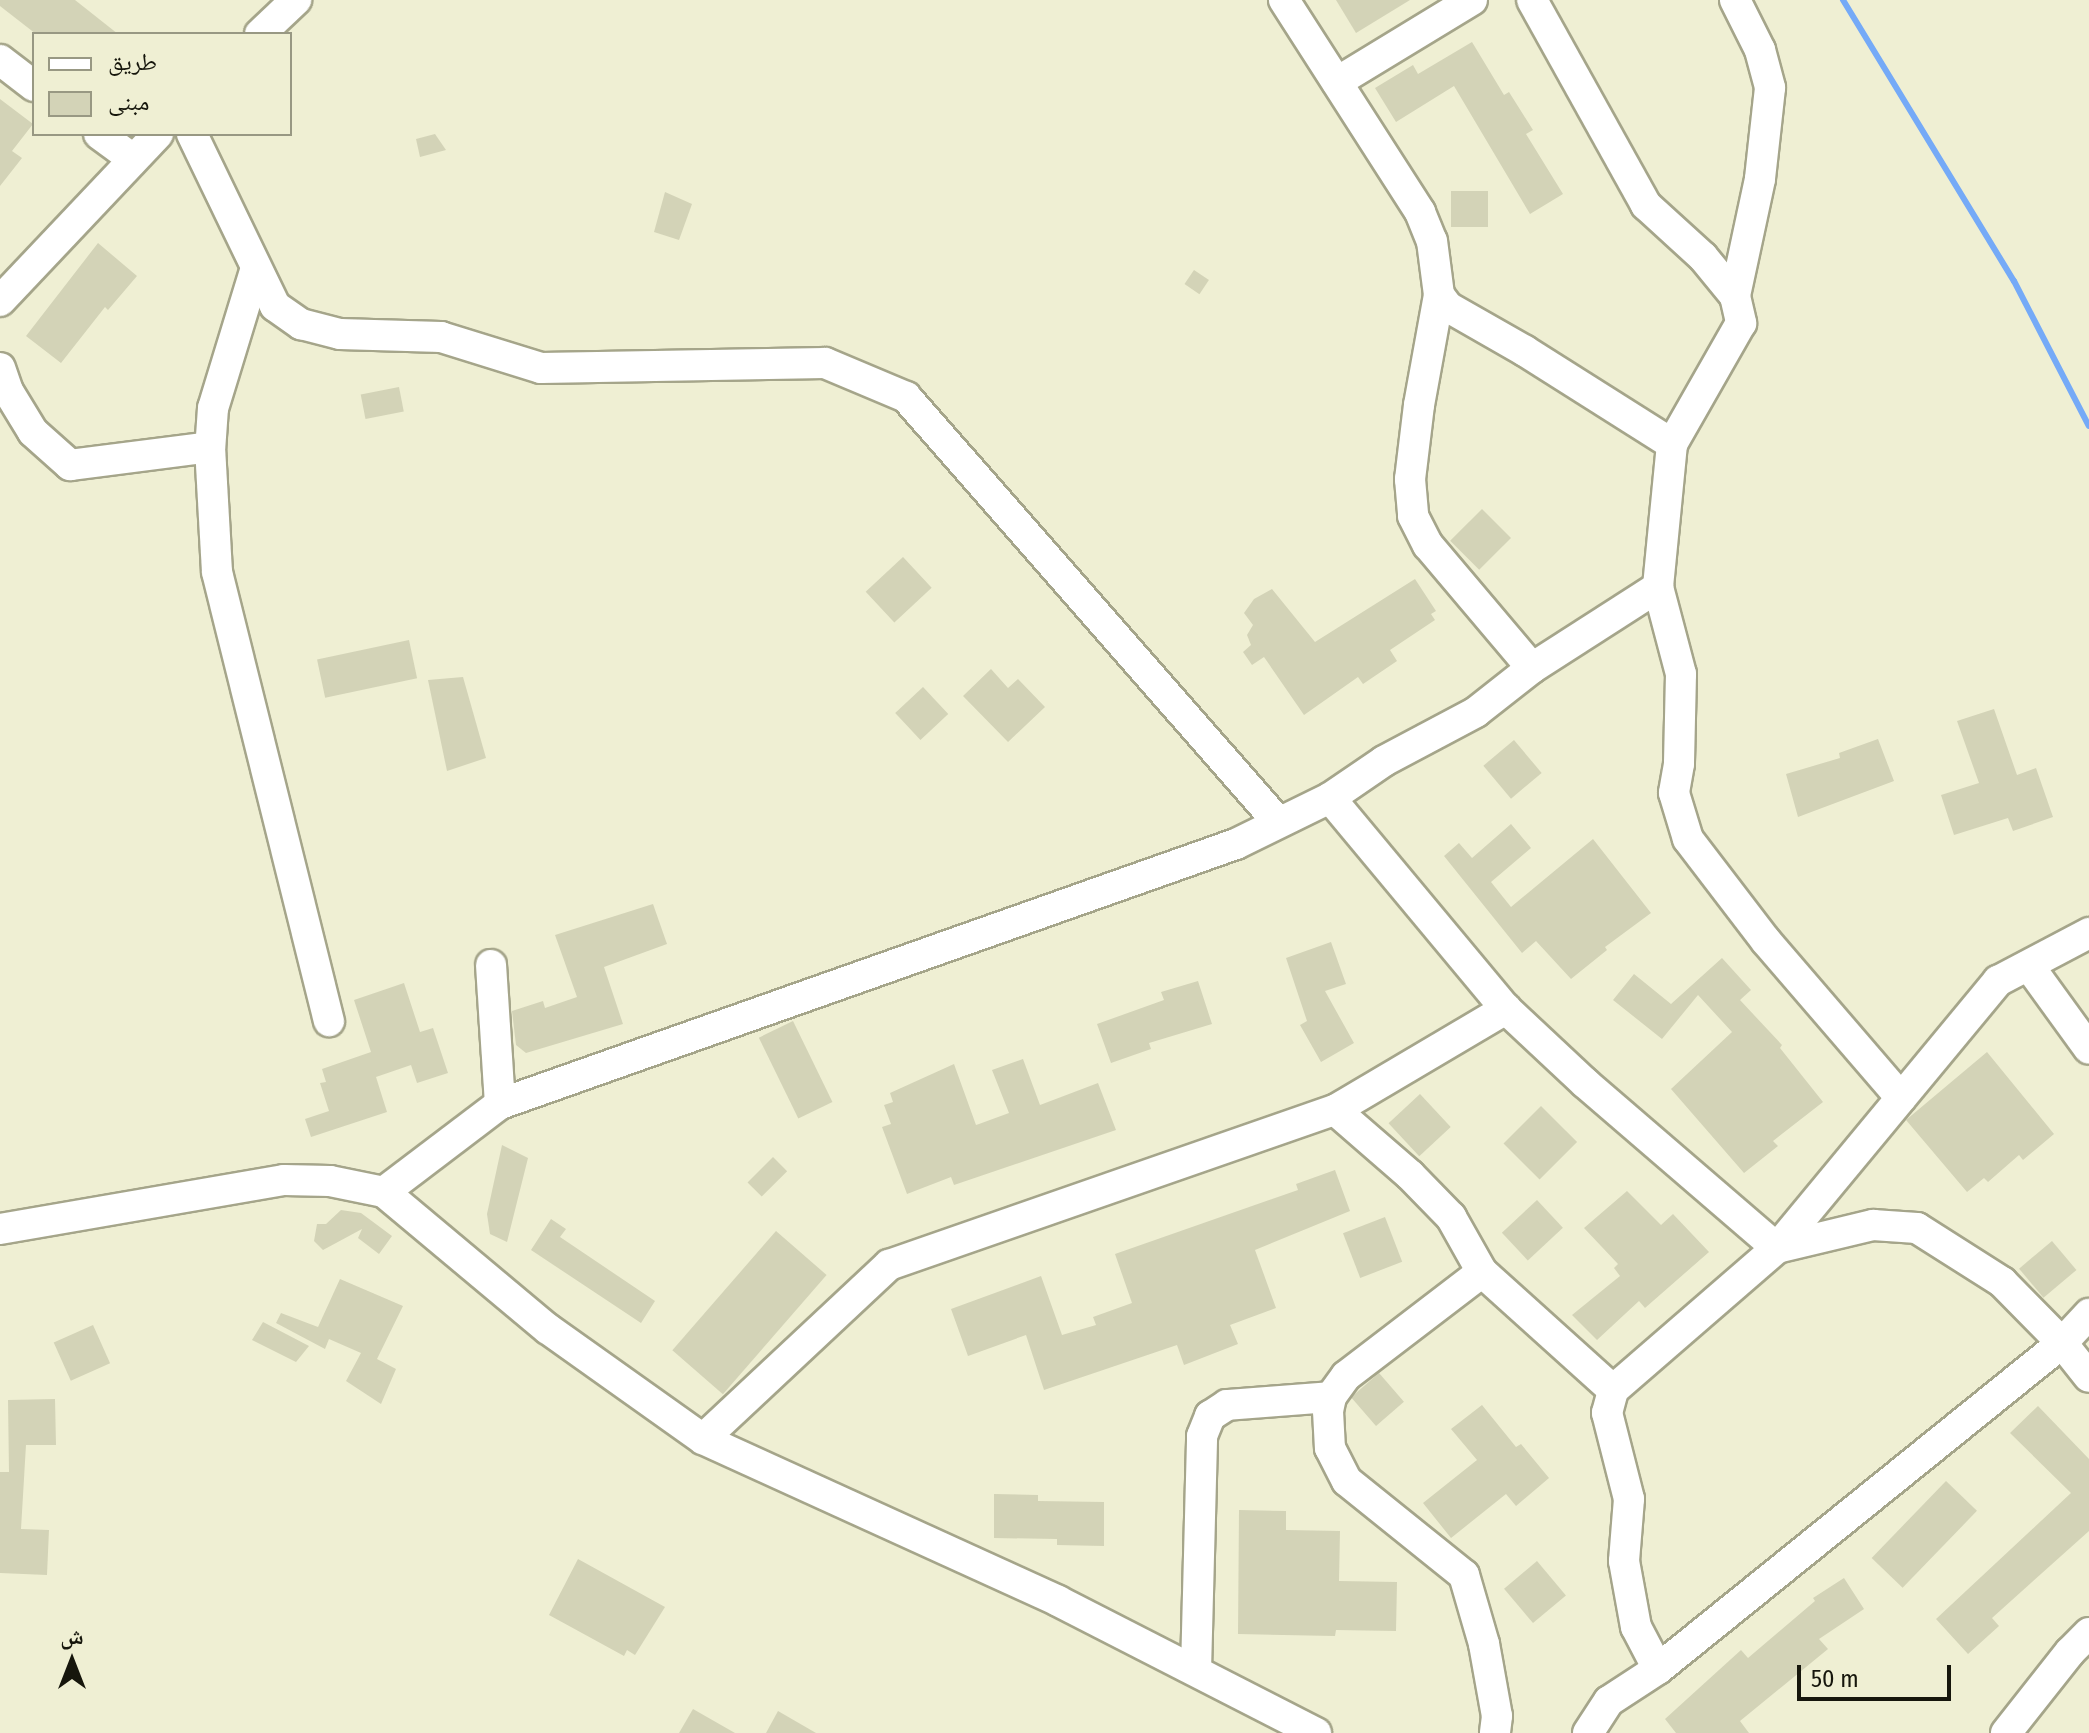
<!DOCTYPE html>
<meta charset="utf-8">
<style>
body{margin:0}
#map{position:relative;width:2089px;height:1733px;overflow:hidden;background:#efefd3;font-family:"Fira Sans Condensed","Noto Naskh Arabic",sans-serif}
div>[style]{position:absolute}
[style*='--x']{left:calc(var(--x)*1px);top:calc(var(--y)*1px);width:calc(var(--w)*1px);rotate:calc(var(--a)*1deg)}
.stream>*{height:6px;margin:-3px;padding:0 3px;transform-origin:3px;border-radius:3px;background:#75aaf7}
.building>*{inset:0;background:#d3d3b7;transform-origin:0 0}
.roads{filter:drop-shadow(2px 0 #a5a58a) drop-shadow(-2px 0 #a5a58a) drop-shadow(0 2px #a5a58a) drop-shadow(0 -2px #a5a58a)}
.minor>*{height:30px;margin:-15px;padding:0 15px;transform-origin:15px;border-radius:15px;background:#fff}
span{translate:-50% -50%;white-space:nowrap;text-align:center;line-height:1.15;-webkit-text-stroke:8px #efefd3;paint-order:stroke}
.legend{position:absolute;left:32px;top:32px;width:260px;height:104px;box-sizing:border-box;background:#efefd3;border:2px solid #989883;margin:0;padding:10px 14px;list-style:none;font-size:24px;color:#16160c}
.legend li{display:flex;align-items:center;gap:16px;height:40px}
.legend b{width:40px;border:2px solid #989883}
.north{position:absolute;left:32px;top:1621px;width:80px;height:80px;-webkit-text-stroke:6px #efefd3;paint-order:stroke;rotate:0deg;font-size:22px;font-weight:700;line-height:32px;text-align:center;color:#16160c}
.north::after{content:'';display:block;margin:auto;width:28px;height:36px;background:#16160c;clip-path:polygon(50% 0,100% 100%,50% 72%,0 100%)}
.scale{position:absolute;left:1797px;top:1665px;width:154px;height:36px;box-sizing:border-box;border:4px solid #16160c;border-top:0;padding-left:10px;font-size:24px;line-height:28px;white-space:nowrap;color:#16160c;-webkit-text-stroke:6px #efefd3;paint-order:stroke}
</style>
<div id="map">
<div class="stream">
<div style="--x:1843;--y:0;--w:329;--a:58.7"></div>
<div style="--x:2014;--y:281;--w:163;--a:62.7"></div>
</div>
<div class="building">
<div style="clip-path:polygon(0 0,75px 0,118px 34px,36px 34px,0 6px)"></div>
<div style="clip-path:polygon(1336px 0,1410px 0,1356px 33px)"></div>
<div style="clip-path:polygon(1472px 42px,1504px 95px,1509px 92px,1533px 130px,1526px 134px,1563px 194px,1530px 214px,1454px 86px,1396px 122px,1375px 88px,1413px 65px,1418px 74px)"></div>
<div style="clip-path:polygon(0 99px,33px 124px,12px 151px,22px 158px,0 186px)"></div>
<div style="clip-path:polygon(435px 134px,446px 150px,420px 157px,416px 139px)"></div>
<div style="left:1451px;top:191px;width:37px;height:36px"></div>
<div style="clip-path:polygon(665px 192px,692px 204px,679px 240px,654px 232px)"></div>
<div style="clip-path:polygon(98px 243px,137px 276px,108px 310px,105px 307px,61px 363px,26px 336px)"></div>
<div style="left:1194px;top:270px;width:18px;height:17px;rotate:34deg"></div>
<div style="left:399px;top:387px;width:25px;height:39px;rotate:79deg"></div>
<div style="left:1482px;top:509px;width:41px;height:45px;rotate:45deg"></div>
<div style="left:903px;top:557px;width:42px;height:51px;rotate:47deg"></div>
<div style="clip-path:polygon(1415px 579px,1436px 611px,1431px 614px,1435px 620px,1390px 650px,1397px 661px,1363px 684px,1358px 677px,1304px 715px,1264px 657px,1252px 665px,1243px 652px,1251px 645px,1247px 635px,1253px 625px,1244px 613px,1254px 599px,1272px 589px,1315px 642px)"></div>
<div style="left:409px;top:640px;width:39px;height:94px;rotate:78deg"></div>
<div style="clip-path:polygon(991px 669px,1008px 688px,1018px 679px,1045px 707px,1008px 742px,963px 696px)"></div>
<div style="clip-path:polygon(463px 677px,486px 758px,447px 771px,428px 680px)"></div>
<div style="left:923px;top:687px;width:37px;height:38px;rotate:47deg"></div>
<div style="clip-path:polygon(1994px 709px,2017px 775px,2036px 768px,2053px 817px,2013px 831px,2008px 818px,1954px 835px,1941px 795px,1979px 783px,1957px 721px)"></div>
<div style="clip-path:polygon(1878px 739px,1894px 781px,1798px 817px,1786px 774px,1840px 758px,1839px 753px)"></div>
<div style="left:1514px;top:740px;width:43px;height:40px;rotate:50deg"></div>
<div style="clip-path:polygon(1511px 824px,1531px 848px,1491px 882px,1511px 907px,1593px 839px,1651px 913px,1605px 947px,1607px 950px,1571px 979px,1536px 941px,1522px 953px,1444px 856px,1459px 843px,1472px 858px)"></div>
<div style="clip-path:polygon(653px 904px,667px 944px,604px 967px,623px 1024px,526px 1053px,516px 1045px,512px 1011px,543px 1001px,545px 1008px,577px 997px,555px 935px)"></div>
<div style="clip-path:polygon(1331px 942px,1346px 984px,1325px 991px,1354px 1043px,1321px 1062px,1300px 1025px,1307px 1021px,1286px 958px)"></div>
<div style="clip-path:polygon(1722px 958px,1751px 990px,1740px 1000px,1782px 1045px,1780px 1048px,1823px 1102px,1773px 1141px,1778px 1146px,1744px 1173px,1671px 1089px,1732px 1032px,1698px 995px,1662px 1039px,1613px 1000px,1634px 974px,1671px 1004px)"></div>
<div style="clip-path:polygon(1198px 981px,1212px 1024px,1149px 1043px,1151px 1049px,1111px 1063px,1097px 1024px,1164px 1000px,1161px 992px)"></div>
<div style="clip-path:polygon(404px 983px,420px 1032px,433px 1028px,448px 1073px,417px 1083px,411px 1065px,376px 1077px,387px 1112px,311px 1137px,305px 1119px,329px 1111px,320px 1083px,326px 1082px,322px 1069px,371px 1052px,354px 1000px)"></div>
<div style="left:793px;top:1021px;width:90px;height:38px;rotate:64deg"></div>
<div style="clip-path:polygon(1987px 1052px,2054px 1134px,2023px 1160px,2019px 1155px,1988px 1182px,1984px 1178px,1967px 1192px,1906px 1120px)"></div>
<div style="clip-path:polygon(1023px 1059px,1040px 1105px,1098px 1083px,1116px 1130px,954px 1185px,951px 1177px,907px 1194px,882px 1127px,891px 1124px,884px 1105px,893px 1102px,890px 1093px,954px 1064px,976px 1125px,979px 1124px,1009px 1113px,992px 1070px)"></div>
<div style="left:1420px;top:1094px;width:45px;height:43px;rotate:47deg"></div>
<div style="left:1541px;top:1106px;width:51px;height:53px;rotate:45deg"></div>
<div style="clip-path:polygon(502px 1145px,528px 1158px,507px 1242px,490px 1234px,487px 1214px)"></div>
<div style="left:773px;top:1157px;width:20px;height:36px;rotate:45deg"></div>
<div style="clip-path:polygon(1335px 1170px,1350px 1211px,1255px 1250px,1276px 1308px,1230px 1325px,1238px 1344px,1184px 1365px,1177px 1345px,1044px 1390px,1026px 1335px,968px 1356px,951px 1309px,1041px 1276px,1062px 1335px,1096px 1325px,1093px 1317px,1132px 1303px,1115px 1254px,1298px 1190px,1296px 1184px)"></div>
<div style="clip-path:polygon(1627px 1191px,1661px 1225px,1673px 1214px,1709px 1252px,1645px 1308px,1639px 1301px,1597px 1340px,1572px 1315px,1620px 1276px,1614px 1268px,1618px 1264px,1584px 1228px)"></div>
<div style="left:1537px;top:1200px;width:38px;height:48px;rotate:47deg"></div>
<div style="clip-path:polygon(341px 1210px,361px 1213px,392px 1236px,379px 1254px,358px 1238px,362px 1229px,323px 1250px,314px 1241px,317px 1224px,326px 1224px)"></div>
<div style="left:1385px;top:1217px;width:48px;height:45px;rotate:69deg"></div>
<div style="clip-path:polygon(551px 1219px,566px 1229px,560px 1237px,655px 1301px,641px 1323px,531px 1250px)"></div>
<div style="left:776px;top:1231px;width:67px;height:158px;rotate:41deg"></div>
<div style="left:2052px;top:1241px;width:38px;height:43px;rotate:50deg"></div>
<div style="clip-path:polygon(340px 1279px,403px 1306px,377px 1359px,396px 1369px,381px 1404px,346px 1381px,361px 1353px,329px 1339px,325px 1349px,276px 1323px,281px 1313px,318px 1327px)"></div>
<div style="clip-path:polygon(263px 1322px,309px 1346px,296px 1362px,252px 1340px)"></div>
<div style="left:93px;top:1325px;width:42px;height:43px;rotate:66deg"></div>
<div style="left:1379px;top:1373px;width:38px;height:37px;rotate:49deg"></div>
<div style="clip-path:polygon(55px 1399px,56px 1445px,26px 1445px,21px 1529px,49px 1530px,47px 1575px,0 1573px,0 1472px,9px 1472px,8px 1400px)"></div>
<div style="clip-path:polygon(1482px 1405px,1516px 1447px,1521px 1444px,1549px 1478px,1516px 1506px,1506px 1494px,1451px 1538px,1423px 1503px,1477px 1460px,1451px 1429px)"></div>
<div style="clip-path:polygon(2038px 1406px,2089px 1459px,2089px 1531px,1992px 1618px,1999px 1626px,1968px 1654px,1936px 1619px,2071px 1493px,2010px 1433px)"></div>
<div style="left:1946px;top:1481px;width:43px;height:107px;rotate:44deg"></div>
<div style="clip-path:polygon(994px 1494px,1038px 1495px,1038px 1501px,1104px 1502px,1104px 1546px,1057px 1545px,1057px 1539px,994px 1538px)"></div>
<div style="clip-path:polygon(1239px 1510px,1286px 1511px,1286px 1530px,1340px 1531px,1339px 1581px,1397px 1582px,1396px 1631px,1336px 1630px,1335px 1636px,1238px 1634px)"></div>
<div style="clip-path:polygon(578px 1559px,665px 1607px,635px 1655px,627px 1650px,624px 1656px,549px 1615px)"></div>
<div style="left:1537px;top:1561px;width:45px;height:43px;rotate:50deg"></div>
<div style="clip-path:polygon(1844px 1578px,1864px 1609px,1819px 1639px,1828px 1649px,1740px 1721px,1749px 1733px,1676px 1733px,1665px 1719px,1741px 1650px,1748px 1658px,1815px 1601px,1813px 1598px)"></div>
<div style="clip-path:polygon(693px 1709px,735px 1733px,679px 1733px)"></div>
<div style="clip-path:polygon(778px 1711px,816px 1733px,766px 1733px)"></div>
</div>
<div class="roads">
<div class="minor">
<div style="--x:1284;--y:0;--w:252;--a:57.3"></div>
<div style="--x:1420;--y:212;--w:31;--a:68"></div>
<div style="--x:1432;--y:241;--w:54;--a:82.6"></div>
<div style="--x:1439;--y:295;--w:15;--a:53"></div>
<div style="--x:1448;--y:307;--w:89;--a:29.7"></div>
<div style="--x:1525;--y:351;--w:174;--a:32.3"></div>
<div style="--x:1672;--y:444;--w:144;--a:95.6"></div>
<div style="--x:1658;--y:587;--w:90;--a:75.2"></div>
<div style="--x:1681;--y:674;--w:90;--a:91.3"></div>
<div style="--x:1679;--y:764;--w:29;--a:100"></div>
<div style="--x:1674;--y:793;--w:48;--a:73.1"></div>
<div style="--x:1688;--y:839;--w:128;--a:52.6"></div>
<div style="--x:1766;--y:941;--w:207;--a:49.3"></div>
<div style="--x:1532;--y:0;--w:235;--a:60.9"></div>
<div style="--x:1646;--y:205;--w:77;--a:42.4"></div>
<div style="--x:1703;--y:257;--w:50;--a:50.6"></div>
<div style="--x:1735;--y:296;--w:28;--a:77"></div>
<div style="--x:1741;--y:323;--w:139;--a:119.7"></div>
<div style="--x:1735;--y:0;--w:56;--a:63.4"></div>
<div style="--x:1760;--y:50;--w:39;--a:75"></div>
<div style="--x:1770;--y:88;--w:92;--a:96.3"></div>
<div style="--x:1760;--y:179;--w:120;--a:102.1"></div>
<div style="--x:260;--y:34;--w:50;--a:-43.4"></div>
<div style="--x:0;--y:60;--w:43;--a:37.4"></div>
<div style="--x:1337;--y:82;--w:158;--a:-31.3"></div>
<div style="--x:99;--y:134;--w:42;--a:36.3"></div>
<div style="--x:192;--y:134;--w:191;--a:64.2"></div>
<div style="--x:275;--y:306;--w:32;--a:35"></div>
<div style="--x:301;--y:324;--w:40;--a:14.4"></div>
<div style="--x:340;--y:334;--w:101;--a:1.7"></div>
<div style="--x:441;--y:337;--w:105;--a:17.2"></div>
<div style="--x:541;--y:368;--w:284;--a:-1"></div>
<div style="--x:825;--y:363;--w:88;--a:22.8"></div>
<div style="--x:906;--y:397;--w:565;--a:48.8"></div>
<div style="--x:255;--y:271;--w:143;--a:107"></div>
<div style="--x:213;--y:408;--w:39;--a:94"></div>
<div style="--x:210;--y:447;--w:125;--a:86.8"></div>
<div style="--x:217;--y:572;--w:463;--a:76"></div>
<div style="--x:1439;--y:295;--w:112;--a:100.3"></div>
<div style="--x:1419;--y:405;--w:75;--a:96.9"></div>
<div style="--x:1410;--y:479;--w:37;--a:85"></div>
<div style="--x:1413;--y:516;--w:33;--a:63"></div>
<div style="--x:1428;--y:545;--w:161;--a:49.8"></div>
<div style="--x:0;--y:301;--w:230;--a:-46.6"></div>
<div style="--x:0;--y:368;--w:24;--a:71"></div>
<div style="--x:8;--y:391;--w:48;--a:58.6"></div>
<div style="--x:33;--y:432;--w:50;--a:41.7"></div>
<div style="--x:70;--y:465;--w:141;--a:-7.3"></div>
<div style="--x:1330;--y:798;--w:275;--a:50.2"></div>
<div style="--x:1506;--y:1009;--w:108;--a:43.1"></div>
<div style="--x:1585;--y:1083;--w:253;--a:40.7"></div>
<div style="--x:1777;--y:1248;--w:99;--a:-13.5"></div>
<div style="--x:1873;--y:1225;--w:44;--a:3.9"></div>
<div style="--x:1917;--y:1228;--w:101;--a:32.4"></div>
<div style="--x:2002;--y:1282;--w:86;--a:45.5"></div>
<div style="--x:2062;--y:1343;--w:43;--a:51.5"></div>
<div style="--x:491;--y:965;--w:139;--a:86.3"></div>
<div style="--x:2029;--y:966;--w:102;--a:54.1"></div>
<div style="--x:1335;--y:1110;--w:99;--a:40.9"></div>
<div style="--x:1410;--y:1175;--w:59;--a:45.7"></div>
<div style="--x:1451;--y:1217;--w:63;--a:60.6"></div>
<div style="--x:1482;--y:1272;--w:171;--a:142.6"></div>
<div style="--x:1346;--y:1376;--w:26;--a:126"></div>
<div style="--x:1331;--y:1397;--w:14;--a:102"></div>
<div style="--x:1328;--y:1411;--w:37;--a:87"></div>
<div style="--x:1330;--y:1448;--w:37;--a:63"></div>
<div style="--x:1347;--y:1481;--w:150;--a:38.8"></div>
<div style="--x:1464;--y:1575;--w:72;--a:73.8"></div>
<div style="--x:1484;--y:1644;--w:73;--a:79.8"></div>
<div style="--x:1497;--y:1716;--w:17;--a:97"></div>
<div style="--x:384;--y:1192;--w:146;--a:-37.2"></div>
<div style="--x:500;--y:1104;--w:781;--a:-19.46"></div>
<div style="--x:1236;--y:844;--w:105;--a:-26.1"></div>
<div style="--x:1330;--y:798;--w:65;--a:-34.4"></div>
<div style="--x:1384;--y:761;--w:104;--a:-28"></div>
<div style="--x:1476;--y:712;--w:71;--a:-38.2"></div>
<div style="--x:1532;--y:668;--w:150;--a:-32.7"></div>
<div style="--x:0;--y:1229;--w:288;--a:-9.8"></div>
<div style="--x:284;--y:1180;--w:46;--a:1.2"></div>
<div style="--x:330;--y:1181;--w:55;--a:11.5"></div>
<div style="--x:384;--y:1192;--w:214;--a:39.9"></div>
<div style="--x:548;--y:1329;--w:190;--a:35.4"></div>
<div style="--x:703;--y:1439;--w:390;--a:24.5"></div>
<div style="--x:1058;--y:1601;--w:290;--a:27.1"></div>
<div style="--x:1482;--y:1272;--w:176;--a:42"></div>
<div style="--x:703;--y:1439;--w:255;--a:-43.1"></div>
<div style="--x:889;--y:1265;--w:472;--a:-19.2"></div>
<div style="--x:1335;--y:1110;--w:199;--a:-30.6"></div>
<div style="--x:1658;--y:1669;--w:47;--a:-117.6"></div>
<div style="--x:1636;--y:1627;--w:67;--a:-100.3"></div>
<div style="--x:1624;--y:1561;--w:62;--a:-85.4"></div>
<div style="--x:1629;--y:1499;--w:89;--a:-104.3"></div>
<div style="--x:1607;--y:1413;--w:24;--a:-75"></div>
<div style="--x:1613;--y:1390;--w:217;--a:-40.9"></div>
<div style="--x:1777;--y:1248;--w:347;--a:-50.4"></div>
<div style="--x:1998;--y:981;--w:103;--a:-27.8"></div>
<div style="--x:1196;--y:1670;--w:234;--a:-88.5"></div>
<div style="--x:1202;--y:1436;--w:22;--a:-68"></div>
<div style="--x:1210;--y:1416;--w:20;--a:-33"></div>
<div style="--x:1227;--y:1405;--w:104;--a:-4.4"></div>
<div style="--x:1588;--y:1733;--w:38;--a:-57"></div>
<div style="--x:1609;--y:1701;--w:59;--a:-33.1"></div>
<div style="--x:1658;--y:1669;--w:519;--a:-38.9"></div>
<div style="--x:2062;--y:1343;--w:40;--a:-47"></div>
<div style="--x:2006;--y:1733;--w:103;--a:-51.7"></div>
<div style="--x:2070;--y:1652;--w:27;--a:-45"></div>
</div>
</div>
<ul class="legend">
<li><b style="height:10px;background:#fff"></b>طريق</li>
<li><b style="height:22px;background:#d3d3b7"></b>مبنى</li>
</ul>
<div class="north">ش</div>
<div class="scale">50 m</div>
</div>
